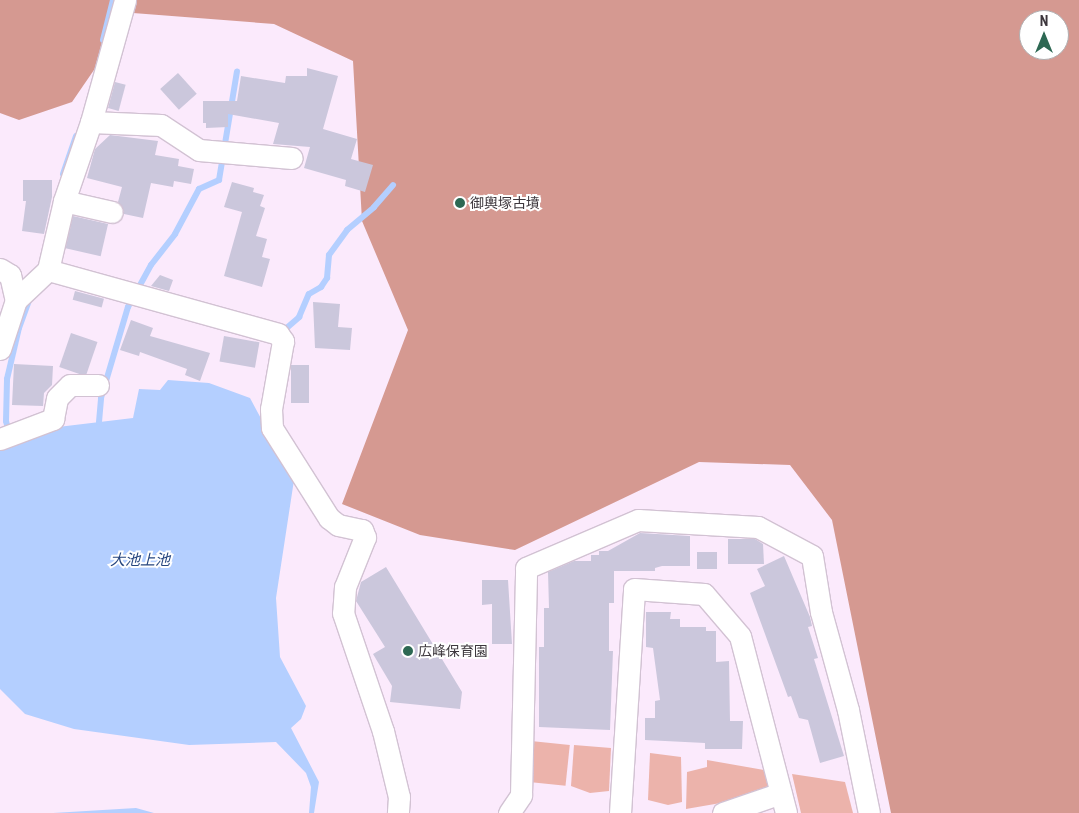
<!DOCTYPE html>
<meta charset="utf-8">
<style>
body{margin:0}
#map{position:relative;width:1079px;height:813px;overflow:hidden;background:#fbeafc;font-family:"Roboto Condensed","Noto Sans JP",sans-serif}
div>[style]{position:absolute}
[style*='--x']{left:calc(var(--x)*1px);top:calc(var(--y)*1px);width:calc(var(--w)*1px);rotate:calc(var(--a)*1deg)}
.green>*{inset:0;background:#ecb3ab;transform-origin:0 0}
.forest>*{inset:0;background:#d59991}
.water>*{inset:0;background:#b4cfff}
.stream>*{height:6px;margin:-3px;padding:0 3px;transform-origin:3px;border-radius:3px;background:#b4cfff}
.building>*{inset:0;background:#cbc7dc;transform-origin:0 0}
.roads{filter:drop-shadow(1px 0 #d2c2d3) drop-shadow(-1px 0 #d2c2d3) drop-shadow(0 1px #d2c2d3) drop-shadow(0 -1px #d2c2d3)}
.minor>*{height:21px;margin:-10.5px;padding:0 10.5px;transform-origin:10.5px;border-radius:10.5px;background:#fff}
.dots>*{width:14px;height:14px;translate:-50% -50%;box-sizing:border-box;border:2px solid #fff;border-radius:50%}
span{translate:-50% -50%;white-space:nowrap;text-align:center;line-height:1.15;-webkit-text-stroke:4px #fff;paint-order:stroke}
.poi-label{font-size:14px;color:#3d373d}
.left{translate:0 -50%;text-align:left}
.water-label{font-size:15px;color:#27467f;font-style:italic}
.north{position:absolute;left:1019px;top:10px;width:50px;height:50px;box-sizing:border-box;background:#fff;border:1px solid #b1afb1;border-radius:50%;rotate:0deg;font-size:14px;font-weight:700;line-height:20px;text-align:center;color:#3d373d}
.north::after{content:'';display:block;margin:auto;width:18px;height:22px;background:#2d6853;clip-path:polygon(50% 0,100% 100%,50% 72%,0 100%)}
</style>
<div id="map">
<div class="green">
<div style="left:531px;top:741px;width:39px;height:41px;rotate:6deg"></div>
<div style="clip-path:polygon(574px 745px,611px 748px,609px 791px,590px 793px,571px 786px)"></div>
<div style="clip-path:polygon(650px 753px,681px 757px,682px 802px,668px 805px,648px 800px)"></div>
<div style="clip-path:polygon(707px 760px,764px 770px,768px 785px,761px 796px,686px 809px,687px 772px,707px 767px)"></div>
<div style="clip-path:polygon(792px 774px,845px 782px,853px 813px,801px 813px)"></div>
</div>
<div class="forest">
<div style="clip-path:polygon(evenodd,0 0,1079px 0,1079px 813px,891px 813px,832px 520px,790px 465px,699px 462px,515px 550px,420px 535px,342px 504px,408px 330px,362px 221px,353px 61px,274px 24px,133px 13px,72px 102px,19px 120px,0 113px,0 0,1029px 20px,1059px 20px,1059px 50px,1029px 50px,1029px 20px)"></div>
</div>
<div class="water">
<div style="clip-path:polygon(168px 380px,209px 383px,250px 398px,294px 480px,276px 598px,280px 657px,306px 706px,301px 719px,291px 728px,319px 782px,314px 813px,309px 813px,311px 787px,306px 773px,276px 742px,189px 745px,74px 729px,25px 714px,0 689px,0 445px,58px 427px,133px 418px,139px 389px,160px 390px)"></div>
<div style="clip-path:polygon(136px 808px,154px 813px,52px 813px,53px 813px)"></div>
</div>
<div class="stream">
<div style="--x:103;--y:40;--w:41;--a:-76"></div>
<div style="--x:63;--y:174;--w:40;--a:-71.1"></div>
<div style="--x:282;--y:332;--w:23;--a:-41"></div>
<div style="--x:299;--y:317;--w:25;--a:-67"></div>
<div style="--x:309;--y:294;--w:14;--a:-30"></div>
<div style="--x:321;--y:287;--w:11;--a:-56"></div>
<div style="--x:327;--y:278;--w:23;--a:-85"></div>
<div style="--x:329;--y:255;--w:31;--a:-54"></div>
<div style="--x:347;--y:230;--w:35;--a:-40"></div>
<div style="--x:374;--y:207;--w:29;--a:-49"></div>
<div style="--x:99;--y:422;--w:24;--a:-85"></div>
<div style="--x:101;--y:398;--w:95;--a:-73.5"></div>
<div style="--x:128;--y:307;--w:48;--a:-61.3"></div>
<div style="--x:151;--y:265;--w:39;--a:-52"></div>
<div style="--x:175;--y:234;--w:51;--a:-61.9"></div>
<div style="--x:199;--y:189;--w:22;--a:-24"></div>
<div style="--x:219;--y:180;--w:110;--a:-80.6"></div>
<div style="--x:9;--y:433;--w:12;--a:-104"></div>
<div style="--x:6;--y:421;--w:42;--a:-88.6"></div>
<div style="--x:7;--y:379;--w:52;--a:-76.8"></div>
<div style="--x:19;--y:328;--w:33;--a:-70"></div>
</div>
<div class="building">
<div style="clip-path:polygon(307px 68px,338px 76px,323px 129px,357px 139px,351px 159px,373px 165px,365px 192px,345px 186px,346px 180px,304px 168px,310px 147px,273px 144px,279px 123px,228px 114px,228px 127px,206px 128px,206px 123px,203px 123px,203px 101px,237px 101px,241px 76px,285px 83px,286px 76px,307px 76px)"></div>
<div style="left:178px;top:73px;width:28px;height:24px;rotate:48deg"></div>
<div style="left:115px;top:82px;width:11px;height:27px;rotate:15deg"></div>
<div style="clip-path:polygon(110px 135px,158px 141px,155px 155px,179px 159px,178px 166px,194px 169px,191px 184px,174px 181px,173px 187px,151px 183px,143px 218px,124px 214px,118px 202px,122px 187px,87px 178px,95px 149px)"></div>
<div style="clip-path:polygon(23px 180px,52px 180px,52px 197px,44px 234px,22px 231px,26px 201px,23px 201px)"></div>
<div style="clip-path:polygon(232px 182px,254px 188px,253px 192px,264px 195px,260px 206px,265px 208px,256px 236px,267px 239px,262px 257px,270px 259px,262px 287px,224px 276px,242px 212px,224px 207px)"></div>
<div style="left:73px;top:216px;width:36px;height:33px;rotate:13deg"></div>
<div style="clip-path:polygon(160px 275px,173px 280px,169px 291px,151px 286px)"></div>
<div style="left:75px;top:291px;width:30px;height:9px;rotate:15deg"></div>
<div style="clip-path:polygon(313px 302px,340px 304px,338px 327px,352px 328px,350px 350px,315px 348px)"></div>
<div style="clip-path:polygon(131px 320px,153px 328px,150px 336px,210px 353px,200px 381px,185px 375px,187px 369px,140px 352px,139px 356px,120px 350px)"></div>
<div style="left:71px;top:333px;width:28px;height:36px;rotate:19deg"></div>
<div style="left:224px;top:336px;width:36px;height:26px;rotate:10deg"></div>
<div style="clip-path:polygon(14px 364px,53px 366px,52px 385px,44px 393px,43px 406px,12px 405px)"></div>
<div style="left:309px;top:365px;width:38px;height:18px;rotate:90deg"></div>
<div style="clip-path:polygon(640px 533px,690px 536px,690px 566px,662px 566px,655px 568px,655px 571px,614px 571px,614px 603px,609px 603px,609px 651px,613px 651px,610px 730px,539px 727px,539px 647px,544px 647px,544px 608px,549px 608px,548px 572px,574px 561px,591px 561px,591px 555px,599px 555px,599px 551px,608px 551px)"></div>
<div style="clip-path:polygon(728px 539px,755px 539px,763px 544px,764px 564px,728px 564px)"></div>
<div style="left:697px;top:552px;width:20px;height:17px"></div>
<div style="clip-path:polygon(784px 556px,810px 617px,812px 626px,808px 627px,818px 658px,814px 659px,844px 756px,820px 763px,808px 720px,799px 718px,791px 696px,788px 697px,750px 593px,765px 586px,757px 569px)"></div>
<div style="clip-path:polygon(386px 567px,462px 692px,460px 709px,390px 702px,392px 686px,373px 654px,385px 647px,356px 601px,361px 582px)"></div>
<div style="clip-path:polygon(482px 580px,508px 580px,512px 644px,492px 644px,492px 604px,482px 605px)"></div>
<div style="clip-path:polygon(646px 612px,671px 612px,670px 619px,680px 619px,680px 627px,706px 627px,706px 631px,716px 631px,716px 662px,729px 661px,730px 721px,743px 721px,742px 749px,705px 749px,705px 743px,645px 740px,645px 718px,655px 718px,655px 701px,660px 700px,653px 648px,646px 647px)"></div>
</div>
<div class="roads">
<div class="minor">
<div style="--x:91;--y:122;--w:70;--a:2.5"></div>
<div style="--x:161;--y:125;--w:45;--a:33.3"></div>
<div style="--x:199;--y:150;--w:93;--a:4.9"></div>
<div style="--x:64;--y:201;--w:49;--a:12.9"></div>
<div style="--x:0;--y:269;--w:12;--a:31"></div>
<div style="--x:10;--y:275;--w:26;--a:77"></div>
<div style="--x:48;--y:270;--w:239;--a:15.5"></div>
<div style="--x:278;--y:334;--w:9;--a:54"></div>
<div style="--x:283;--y:341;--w:69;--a:100"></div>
<div style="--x:271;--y:409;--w:19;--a:87"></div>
<div style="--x:272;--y:428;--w:107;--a:57.7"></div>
<div style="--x:329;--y:518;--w:11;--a:38"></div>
<div style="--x:338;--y:525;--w:25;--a:12"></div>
<div style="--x:362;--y:530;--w:8;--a:67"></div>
<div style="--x:365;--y:537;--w:54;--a:111.8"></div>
<div style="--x:345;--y:587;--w:26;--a:94"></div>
<div style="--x:343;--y:613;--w:125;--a:71.3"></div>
<div style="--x:383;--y:731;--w:68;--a:76.4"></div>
<div style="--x:399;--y:797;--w:16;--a:94"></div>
<div style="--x:0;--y:349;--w:52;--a:-71.9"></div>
<div style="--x:16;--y:300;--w:44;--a:-43.2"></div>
<div style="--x:48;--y:270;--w:71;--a:-76.9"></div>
<div style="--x:64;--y:201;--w:83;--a:-71.1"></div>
<div style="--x:91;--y:122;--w:127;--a:-74.4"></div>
<div style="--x:0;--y:439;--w:57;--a:-20.7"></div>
<div style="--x:53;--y:419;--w:21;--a:-79"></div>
<div style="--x:57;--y:398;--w:18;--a:-45"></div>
<div style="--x:70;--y:385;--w:28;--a:0"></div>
<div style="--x:509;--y:813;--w:22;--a:-56"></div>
<div style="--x:521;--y:795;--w:227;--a:-88.7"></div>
<div style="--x:526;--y:568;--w:122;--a:-23.2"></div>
<div style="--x:638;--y:520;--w:120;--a:3.3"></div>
<div style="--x:758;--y:527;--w:61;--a:28.2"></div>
<div style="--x:812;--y:556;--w:57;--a:80.9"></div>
<div style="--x:821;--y:612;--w:102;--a:74.6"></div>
<div style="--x:848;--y:710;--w:105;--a:78.5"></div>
<div style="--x:620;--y:813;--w:224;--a:-86.4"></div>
<div style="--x:634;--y:589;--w:70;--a:4.1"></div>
<div style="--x:704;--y:594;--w:55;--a:49.4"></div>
<div style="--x:740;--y:636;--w:183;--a:75.4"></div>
<div style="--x:723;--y:813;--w:61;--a:-19"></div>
</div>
</div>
<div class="dots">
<div style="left:460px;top:203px;background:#2d6853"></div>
<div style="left:408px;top:651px;background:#2d6853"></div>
</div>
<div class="poi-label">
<span class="left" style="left:470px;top:203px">御輿塚古墳</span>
<span class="left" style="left:418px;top:651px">広峰保育園</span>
</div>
<div class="water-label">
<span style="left:140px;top:561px">大池上池</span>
</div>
<div class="north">N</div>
</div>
